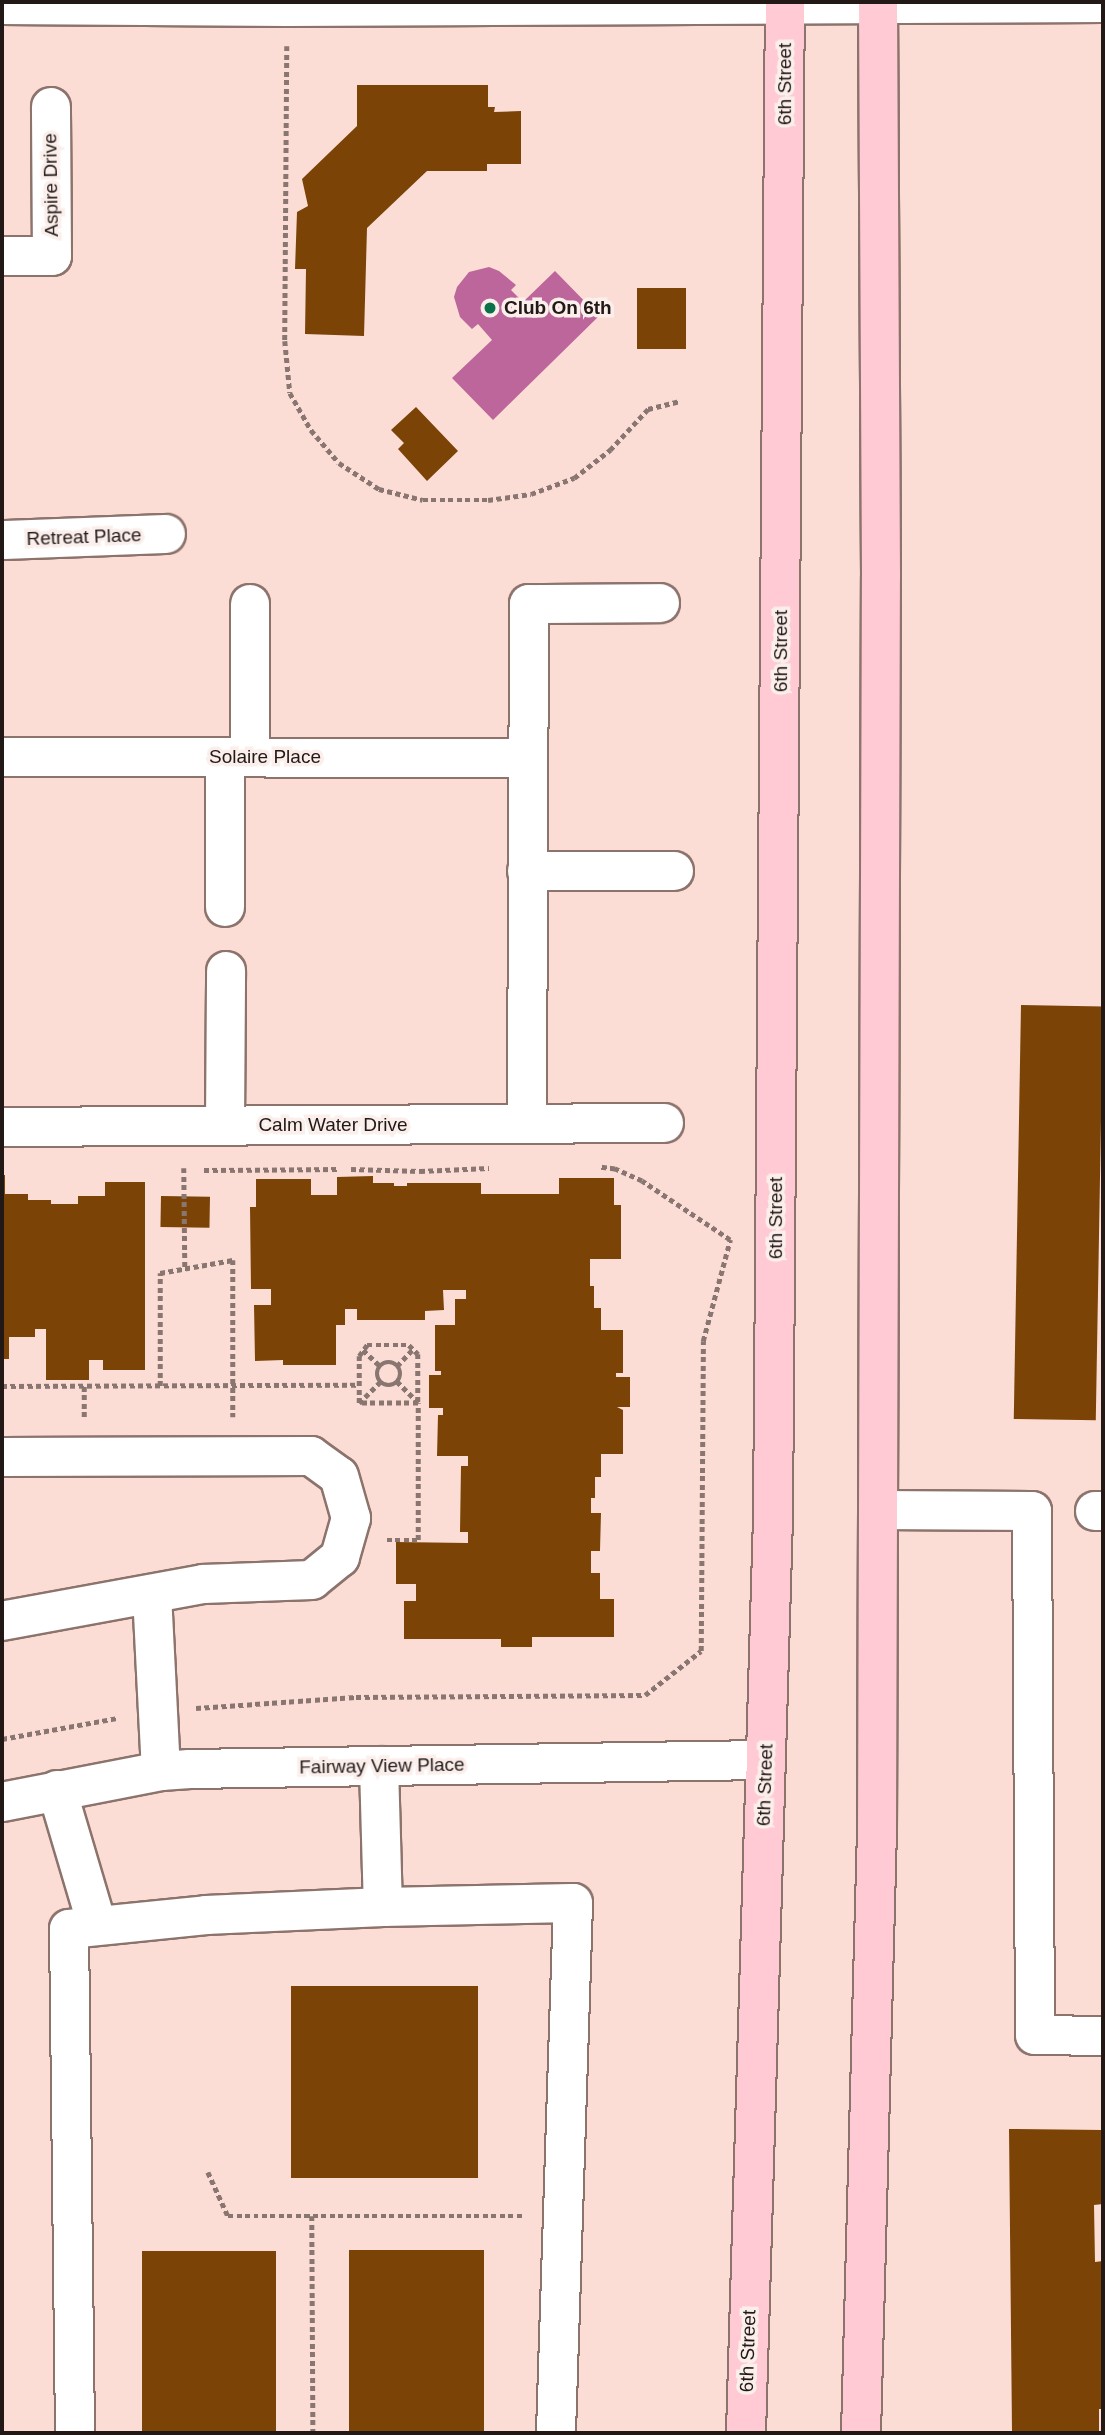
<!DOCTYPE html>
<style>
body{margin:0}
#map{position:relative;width:1105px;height:2435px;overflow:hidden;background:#fbddd6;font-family:Arial,sans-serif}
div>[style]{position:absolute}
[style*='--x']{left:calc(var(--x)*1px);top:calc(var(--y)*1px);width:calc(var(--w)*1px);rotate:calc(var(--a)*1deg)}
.water>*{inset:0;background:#bc669b}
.building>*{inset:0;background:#7c4306;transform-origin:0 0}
.path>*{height:4.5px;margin-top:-2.25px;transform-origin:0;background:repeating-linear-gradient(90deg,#897671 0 5px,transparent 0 8.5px)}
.path>.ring{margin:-2.25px;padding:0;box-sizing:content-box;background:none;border:4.5px solid #897671;border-radius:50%}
.roads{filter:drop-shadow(2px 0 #8c736c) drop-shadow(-2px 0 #8c736c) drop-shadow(0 2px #8c736c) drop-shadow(0 -2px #8c736c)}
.minor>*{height:38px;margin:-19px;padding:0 19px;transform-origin:19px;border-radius:19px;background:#fff}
.major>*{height:38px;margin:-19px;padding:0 19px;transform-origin:19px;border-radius:19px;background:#ffcad3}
.dots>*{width:19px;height:19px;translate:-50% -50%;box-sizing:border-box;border:4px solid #fbefec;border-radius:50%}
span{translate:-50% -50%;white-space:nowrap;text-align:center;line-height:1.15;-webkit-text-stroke:7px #fbefec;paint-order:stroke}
.street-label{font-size:19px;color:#221816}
.poi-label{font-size:19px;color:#221816;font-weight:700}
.left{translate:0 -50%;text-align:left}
.frame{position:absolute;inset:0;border:4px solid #221816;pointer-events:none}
</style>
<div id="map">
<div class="water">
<div style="clip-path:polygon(489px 267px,499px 271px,516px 285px,511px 290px,523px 302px,555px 271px,599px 316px,493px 420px,452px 378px,492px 340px,478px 324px,472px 329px,460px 317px,454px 297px,457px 287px,469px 272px)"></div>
</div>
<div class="building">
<div style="clip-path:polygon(357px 85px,488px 85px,488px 107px,495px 107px,494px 112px,521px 111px,521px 164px,487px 164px,487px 171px,427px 171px,367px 228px,364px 336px,305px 334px,306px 269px,295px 269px,297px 212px,308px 206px,302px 179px,357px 126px)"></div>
<div style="left:637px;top:288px;width:49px;height:61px"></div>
<div style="clip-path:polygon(416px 407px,458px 451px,427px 481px,398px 449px,404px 443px,391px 430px)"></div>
<div style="left:1021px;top:1005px;width:82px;height:414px;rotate:1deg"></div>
<div style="clip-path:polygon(2px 1175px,5px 1175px,5px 1194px,28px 1194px,28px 1200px,51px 1200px,51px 1204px,78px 1204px,78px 1196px,105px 1196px,105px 1182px,145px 1182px,145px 1370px,103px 1370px,103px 1360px,89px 1360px,89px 1380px,46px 1380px,46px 1329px,35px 1329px,35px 1337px,9px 1337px,9px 1359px,2px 1359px)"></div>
<div style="clip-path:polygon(373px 1176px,373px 1183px,394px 1183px,394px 1186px,407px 1186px,407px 1183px,481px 1183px,481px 1194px,559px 1194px,559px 1178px,614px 1178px,614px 1205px,621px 1205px,621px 1259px,590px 1259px,590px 1286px,594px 1286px,594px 1308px,601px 1308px,601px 1330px,623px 1330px,623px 1373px,616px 1373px,616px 1377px,630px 1377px,630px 1407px,617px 1407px,623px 1410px,623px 1454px,601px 1454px,601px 1477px,595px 1477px,595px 1498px,591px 1498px,591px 1513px,601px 1513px,600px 1551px,591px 1551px,591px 1573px,600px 1573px,600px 1599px,614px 1599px,614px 1637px,532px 1637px,532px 1647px,501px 1647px,501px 1639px,404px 1639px,404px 1601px,416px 1601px,416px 1584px,396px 1584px,396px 1542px,468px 1543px,468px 1532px,460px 1532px,461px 1466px,468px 1466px,468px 1456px,437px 1456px,438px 1415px,443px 1415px,443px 1408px,429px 1408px,429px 1375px,441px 1375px,441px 1371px,435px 1371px,435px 1325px,455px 1325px,455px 1299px,466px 1299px,466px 1290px,443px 1290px,444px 1310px,425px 1311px,425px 1320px,357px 1320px,357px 1309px,345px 1309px,345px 1325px,336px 1325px,336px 1365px,283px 1365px,283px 1360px,255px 1361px,254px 1305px,271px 1305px,271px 1289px,251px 1289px,250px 1207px,256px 1207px,256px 1179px,311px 1179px,311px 1195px,337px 1195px,337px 1177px)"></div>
<div style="left:161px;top:1196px;width:49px;height:31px;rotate:1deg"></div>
<div style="left:291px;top:1986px;width:187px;height:192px"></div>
<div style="clip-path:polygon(1009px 2129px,1103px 2130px,1103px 2204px,1094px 2205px,1095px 2262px,1103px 2261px,1103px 2409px,1099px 2409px,1099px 2433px,1012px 2433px)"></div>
<div style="left:349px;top:2250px;width:135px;height:183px"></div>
<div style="left:142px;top:2251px;width:134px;height:182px"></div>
</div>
<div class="path">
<div style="--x:287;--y:46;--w:295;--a:90.4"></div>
<div style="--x:285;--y:341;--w:52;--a:84.5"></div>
<div style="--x:290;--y:393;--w:43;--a:60.4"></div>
<div style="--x:311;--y:430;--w:43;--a:49.7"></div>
<div style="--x:339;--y:463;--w:48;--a:33"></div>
<div style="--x:379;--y:489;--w:45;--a:14"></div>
<div style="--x:423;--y:500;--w:65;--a:0"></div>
<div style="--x:488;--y:500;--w:43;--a:-7.9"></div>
<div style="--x:531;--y:494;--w:46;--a:-20.4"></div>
<div style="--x:574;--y:478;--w:46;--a:-37.9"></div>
<div style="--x:610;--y:450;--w:56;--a:-47.2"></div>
<div style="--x:648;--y:409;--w:33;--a:-14"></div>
<div style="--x:184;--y:1168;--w:99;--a:89.4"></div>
<div style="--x:351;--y:1169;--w:69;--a:1.7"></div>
<div style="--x:420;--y:1171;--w:69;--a:-2.5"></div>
<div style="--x:204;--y:1170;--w:135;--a:-0.4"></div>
<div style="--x:367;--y:1345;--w:42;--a:0"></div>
<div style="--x:409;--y:1345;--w:13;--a:45"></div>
<div style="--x:418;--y:1354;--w:49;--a:90"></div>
<div style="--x:418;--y:1403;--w:59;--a:180"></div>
<div style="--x:359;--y:1403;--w:47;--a:-90"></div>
<div style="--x:359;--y:1356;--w:14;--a:-54"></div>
<div style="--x:363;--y:1350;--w:23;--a:43"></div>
<div class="ring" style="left:377px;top:1362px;width:19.5px;height:19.5px"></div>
<div style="--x:397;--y:1366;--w:23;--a:-47"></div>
<div style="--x:2;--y:1386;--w:357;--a:-0.2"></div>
<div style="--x:160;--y:1386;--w:113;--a:-90"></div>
<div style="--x:160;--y:1273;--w:74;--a:-10.1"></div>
<div style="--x:233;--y:1260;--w:157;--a:90"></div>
<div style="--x:359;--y:1403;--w:30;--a:-45"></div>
<div style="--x:84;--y:1417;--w:31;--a:-90"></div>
<div style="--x:387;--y:1540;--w:31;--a:0"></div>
<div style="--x:418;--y:1540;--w:137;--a:-90"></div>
<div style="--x:418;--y:1403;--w:30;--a:-135"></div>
<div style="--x:196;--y:1708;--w:160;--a:-3.9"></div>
<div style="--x:356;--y:1697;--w:289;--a:-0.4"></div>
<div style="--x:645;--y:1695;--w:71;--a:-38.2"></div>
<div style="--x:701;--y:1651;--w:310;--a:-89.6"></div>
<div style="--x:703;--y:1341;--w:105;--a:-75"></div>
<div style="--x:730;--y:1240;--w:106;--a:-146.2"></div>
<div style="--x:642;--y:1181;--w:30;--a:-156"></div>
<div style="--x:615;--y:1169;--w:16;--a:-173"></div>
<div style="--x:2;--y:1739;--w:118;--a:-10.3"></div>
<div style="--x:208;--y:2172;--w:48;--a:65.6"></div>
<div style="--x:228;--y:2216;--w:294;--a:0"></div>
<div style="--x:312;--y:2216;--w:217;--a:89.7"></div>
</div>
<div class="roads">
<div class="minor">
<div style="--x:2;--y:5;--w:285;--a:0.4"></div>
<div style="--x:287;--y:7;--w:816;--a:-0.28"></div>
<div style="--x:2;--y:256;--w:50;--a:0"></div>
<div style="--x:52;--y:256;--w:149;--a:-90.4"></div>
<div style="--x:2;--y:540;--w:164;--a:-2.1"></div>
<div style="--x:250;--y:604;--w:153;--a:90"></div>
<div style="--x:2;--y:757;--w:525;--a:0.11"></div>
<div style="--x:225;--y:757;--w:150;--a:90"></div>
<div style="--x:527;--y:871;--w:147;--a:0"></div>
<div style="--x:527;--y:1124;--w:520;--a:-89.78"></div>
<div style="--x:529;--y:604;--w:131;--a:-0.4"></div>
<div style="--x:225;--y:1126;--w:155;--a:-89.6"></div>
<div style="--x:2;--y:1127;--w:662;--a:-0.35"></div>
<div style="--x:2;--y:1457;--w:309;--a:-0.2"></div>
<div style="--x:311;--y:1456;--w:34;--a:36"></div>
<div style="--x:339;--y:1476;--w:44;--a:74.1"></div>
<div style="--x:351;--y:1518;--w:41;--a:105.8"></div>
<div style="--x:340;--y:1557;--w:36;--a:141"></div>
<div style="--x:312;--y:1580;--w:109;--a:177.9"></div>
<div style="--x:203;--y:1584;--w:204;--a:169.6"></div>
<div style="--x:878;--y:1510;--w:154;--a:0.4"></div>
<div style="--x:1032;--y:1511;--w:524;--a:89.67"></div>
<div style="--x:1035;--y:2035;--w:68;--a:0.8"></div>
<div style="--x:1095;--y:1511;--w:8;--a:0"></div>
<div style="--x:152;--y:1594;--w:177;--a:87.1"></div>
<div style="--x:379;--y:1766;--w:141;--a:88.4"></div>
<div style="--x:57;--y:1790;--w:141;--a:73.5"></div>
<div style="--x:2;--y:1802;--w:162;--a:-11"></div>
<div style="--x:161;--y:1771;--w:29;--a:-4"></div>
<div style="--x:190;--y:1769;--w:576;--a:-0.9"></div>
<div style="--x:75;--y:2433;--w:504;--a:-90.68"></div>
<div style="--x:69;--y:1929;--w:138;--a:-5.8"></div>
<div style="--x:206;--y:1915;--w:177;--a:-2.6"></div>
<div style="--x:383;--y:1907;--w:190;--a:-1.2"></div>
<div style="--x:573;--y:1903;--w:530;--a:91.84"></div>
</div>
<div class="major">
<div style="--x:746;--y:2433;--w:916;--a:-88.31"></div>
<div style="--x:773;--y:1517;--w:1515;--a:-89.55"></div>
<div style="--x:861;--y:2433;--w:603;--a:-88.48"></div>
<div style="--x:877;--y:1830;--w:1254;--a:-89.82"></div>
<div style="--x:881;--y:576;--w:574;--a:-90.3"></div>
</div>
</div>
<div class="dots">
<div style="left:490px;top:308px;background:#0a724a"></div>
</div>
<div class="street-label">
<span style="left:785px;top:84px;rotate:-90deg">6th Street</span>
<span style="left:51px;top:185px;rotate:-91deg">Aspire Drive</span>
<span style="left:84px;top:537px;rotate:-2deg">Retreat Place</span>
<span style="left:781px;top:651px;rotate:-90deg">6th Street</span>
<span style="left:265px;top:757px">Solaire Place</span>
<span style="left:333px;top:1125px">Calm Water Drive</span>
<span style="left:776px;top:1218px;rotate:-90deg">6th Street</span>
<span style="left:382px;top:1766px;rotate:-1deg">Fairway View Place</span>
<span style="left:765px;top:1785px;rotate:-88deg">6th Street</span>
<span style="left:748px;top:2351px;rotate:-88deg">6th Street</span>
</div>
<div class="poi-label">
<span class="left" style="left:504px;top:308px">Club On 6th</span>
</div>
<div class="frame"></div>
</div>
